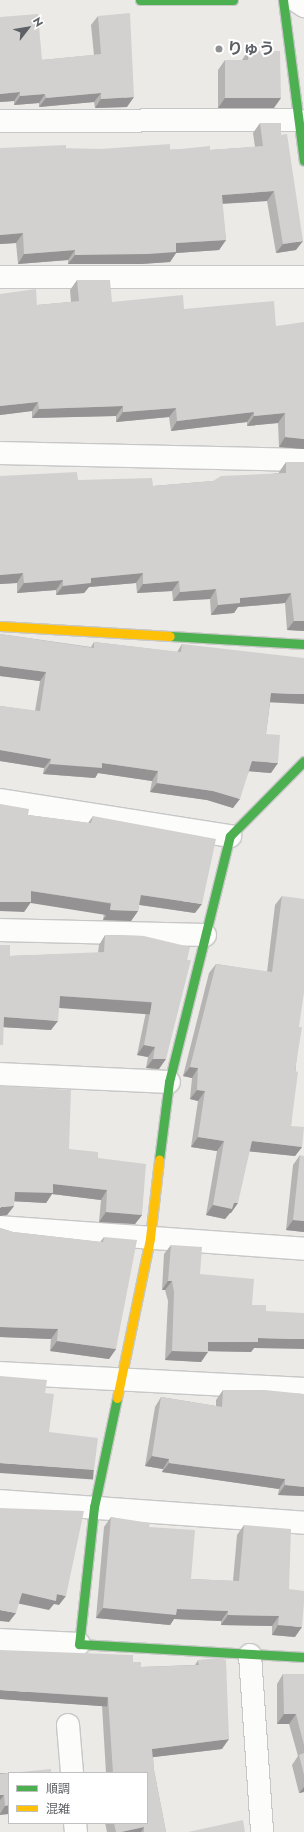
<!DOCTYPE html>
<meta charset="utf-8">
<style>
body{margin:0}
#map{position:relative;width:304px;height:1832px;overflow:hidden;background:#eceae7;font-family:Jost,"Noto Sans JP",sans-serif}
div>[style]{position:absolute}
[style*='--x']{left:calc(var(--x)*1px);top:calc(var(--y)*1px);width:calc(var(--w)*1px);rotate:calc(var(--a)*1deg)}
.roads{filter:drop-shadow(1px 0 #c7c7c7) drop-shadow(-1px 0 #c7c7c7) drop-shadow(0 1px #c7c7c7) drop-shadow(0 -1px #c7c7c7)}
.street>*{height:22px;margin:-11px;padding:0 11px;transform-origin:11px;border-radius:11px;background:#fcfcfb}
.fast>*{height:9px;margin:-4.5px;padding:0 4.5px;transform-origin:4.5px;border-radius:4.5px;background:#4caf50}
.slow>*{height:9px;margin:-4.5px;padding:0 4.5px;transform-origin:4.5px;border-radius:4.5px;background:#ffc107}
.wall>*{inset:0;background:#b5b4b3;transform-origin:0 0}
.shaded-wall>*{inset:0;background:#949292;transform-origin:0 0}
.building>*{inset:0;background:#d3d1d0}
.dots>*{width:11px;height:11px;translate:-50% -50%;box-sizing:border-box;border:2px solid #fff;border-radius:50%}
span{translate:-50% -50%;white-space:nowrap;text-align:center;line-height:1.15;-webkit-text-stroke:4px #fff;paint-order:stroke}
.poi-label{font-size:16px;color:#5d6165;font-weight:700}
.left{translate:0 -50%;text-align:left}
.legend{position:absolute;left:8px;top:1772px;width:140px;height:52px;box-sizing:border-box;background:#fff;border:1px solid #bec0c1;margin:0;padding:5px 7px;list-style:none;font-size:12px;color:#5d6165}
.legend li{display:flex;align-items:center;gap:8px;height:20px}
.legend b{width:20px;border:1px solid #bec0c1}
.north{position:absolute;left:8px;top:8px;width:40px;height:40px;-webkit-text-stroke:3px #fff;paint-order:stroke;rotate:59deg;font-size:11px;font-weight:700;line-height:16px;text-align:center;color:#5d6165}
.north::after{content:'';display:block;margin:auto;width:14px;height:18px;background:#5d6165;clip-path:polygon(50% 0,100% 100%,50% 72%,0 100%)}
</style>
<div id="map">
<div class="roads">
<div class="street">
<div style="--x:295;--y:0;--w:11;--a:34"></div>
<div style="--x:0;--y:121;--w:298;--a:-0.2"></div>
<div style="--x:0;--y:277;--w:304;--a:0"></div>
<div style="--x:0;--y:453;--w:304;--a:1.3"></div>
<div style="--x:0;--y:800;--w:233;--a:8.9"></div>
<div style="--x:0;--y:930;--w:205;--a:1.4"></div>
<div style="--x:0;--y:1074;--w:169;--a:2.7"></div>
<div style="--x:0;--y:1227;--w:305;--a:4.1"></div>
<div style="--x:0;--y:1373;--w:304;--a:3"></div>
<div style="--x:0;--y:1501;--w:305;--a:4.1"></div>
<div style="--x:0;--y:1640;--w:79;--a:2.9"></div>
<div style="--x:250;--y:1655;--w:177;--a:86.1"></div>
<div style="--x:68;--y:1725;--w:48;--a:85.2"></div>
<div style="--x:75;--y:1823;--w:9;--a:84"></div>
</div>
<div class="fast">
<div style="--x:140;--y:0;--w:93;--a:0"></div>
<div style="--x:283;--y:0;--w:162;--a:82.6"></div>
<div style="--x:170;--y:636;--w:134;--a:3.4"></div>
<div style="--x:159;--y:1160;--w:79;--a:-82.7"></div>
<div style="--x:169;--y:1082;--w:253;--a:-76.1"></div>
<div style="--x:230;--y:836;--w:105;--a:-45.4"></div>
<div style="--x:117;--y:1398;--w:111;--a:101.9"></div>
<div style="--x:94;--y:1507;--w:138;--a:96.2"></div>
<div style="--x:79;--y:1644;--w:225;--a:3.3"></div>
</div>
<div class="slow">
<div style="--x:0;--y:626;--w:170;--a:3.4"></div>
<div style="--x:117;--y:1398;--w:163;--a:-78.3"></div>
<div style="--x:150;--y:1238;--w:79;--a:-83.4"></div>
</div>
</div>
<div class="wall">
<div style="clip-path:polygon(98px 16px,127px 107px,95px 108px,94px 102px,39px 107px,39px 103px,14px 105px,14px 101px,0 102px,0 17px,42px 60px,94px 55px,91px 25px)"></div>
<div style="clip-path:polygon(248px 51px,274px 108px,218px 108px,218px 70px,225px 60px,242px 60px)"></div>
<div style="clip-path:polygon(260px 123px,281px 135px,296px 250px,276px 253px,267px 201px,222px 204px,226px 240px,219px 250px,176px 253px,170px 262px,141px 264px,68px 264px,68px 260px,18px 264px,16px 243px,0 244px,0 148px,210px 150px,255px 147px,253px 133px)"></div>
<div style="clip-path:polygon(77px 280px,112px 302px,184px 309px,276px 326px,304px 449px,279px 447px,278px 423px,247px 426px,247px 422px,171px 431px,169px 417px,116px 422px,116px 416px,32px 418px,32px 411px,0 415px,0 294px,37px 305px,71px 302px,70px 290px)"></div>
<div style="clip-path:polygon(286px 462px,304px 631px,287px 630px,285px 603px,238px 607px,234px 613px,211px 615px,210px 599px,173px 601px,172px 591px,137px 593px,136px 583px,89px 587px,84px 593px,56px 595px,56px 590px,17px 593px,17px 583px,0 584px,0 476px,78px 480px,153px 486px,213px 481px,279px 473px,279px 472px)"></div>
<div style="clip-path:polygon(0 634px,91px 647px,94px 642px,177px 652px,182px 644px,270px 703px,266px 734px,271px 773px,249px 771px,233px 808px,207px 800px,150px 792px,152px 781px,98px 773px,95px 778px,43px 774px,44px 768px,0 761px,0 706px,35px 711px,40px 681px,0 676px)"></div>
<div style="clip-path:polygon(28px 815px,88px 823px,93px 816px,195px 913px,139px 905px,138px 911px,131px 921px,103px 920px,104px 913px,31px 902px,24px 912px)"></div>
<div style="clip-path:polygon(282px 896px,299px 1027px,291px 1126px,302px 1147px,295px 1156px,249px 1151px,231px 1213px,230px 1213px,225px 1219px,206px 1215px,217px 1151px,191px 1147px,198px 1101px,190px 1099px,192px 1078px,183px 1076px,209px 973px,216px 964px,267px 972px,275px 905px)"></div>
<div style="clip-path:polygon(105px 935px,144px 936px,159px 1069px,146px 1068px,148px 1057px,137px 1055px,146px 1012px,59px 1006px,51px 1030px,3px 1027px,10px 956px,98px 953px,99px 945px)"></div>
<div style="clip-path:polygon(0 1086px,69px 1149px,98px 1158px,142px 1215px,135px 1224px,99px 1222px,101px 1200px,52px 1194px,46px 1203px,14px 1201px,14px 1206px,7px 1215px)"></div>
<div style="clip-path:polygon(300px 1155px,304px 1232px,286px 1230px,293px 1165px)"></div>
<div style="clip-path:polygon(0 1228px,13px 1232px,100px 1242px,104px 1237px,116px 1349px,109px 1359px,50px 1351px,51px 1339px,0 1337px)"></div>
<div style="clip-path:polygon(171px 1245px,200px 1274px,252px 1305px,254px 1348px,251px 1352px,208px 1351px,201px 1362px,165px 1360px,168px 1301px,165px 1290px,162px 1290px,164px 1254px)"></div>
<div style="clip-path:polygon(223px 1390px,304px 1394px,304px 1496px,278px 1495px,279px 1489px,162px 1472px,163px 1469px,145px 1466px,155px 1407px,161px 1397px,216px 1406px,216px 1400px)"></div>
<div style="clip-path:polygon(111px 1517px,149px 1527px,191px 1579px,233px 1581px,237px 1535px,244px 1525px,289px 1589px,295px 1637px,272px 1635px,272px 1626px,221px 1625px,221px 1621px,174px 1619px,170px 1625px,96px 1618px,104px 1527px)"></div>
<div style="clip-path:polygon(198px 1660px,222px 1749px,153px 1757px,154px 1770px,166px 1832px,107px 1832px,105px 1823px,147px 1823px,147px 1773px,106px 1773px,102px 1706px,0 1699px,133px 1662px,141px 1667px,195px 1665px)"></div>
<div style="clip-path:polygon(283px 1674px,304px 1674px,304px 1792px,299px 1793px,292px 1765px,298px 1756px,289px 1724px,277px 1724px,277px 1684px)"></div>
<div style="left:9px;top:1773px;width:41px;height:9px;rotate:90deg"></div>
</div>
<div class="shaded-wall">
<div style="clip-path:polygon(20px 92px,14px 101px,0 102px,0 94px)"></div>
<div style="clip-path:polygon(101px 93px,94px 102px,39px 107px,46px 98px)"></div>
<div style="clip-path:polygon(45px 94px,39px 103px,14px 105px,20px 96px)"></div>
<div style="clip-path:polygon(134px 97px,127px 107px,95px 108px,101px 99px)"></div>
<div style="clip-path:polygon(225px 98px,281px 98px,274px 108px,218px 108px)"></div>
<div style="clip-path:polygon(274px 191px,267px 201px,215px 204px,222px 195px)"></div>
<div style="clip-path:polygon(23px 233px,16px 243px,0 244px,0 235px)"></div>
<div style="clip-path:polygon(226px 240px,219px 250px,176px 253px,170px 262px,141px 264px,68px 264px,75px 255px,176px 243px)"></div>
<div style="clip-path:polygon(303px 241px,296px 250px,276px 253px,283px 244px)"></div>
<div style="clip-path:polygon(75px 250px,68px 260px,18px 264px,24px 254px)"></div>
<div style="clip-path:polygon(38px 402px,32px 411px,0 415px,0 406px)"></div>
<div style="clip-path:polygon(123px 406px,116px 416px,32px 418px,39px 409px)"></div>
<div style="clip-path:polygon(176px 408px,169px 417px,116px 422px,123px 412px)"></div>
<div style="clip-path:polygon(254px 412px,247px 422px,171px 431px,177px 421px)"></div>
<div style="clip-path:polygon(285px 413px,278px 423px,247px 426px,254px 416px)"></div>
<div style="clip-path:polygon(285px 437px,304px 439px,304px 449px,279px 447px)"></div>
<div style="clip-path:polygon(23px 573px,17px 583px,0 584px,0 575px)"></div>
<div style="clip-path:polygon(143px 573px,136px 583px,89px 587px,84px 593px,56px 595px,63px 586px,91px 578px)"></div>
<div style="clip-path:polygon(63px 580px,56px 590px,17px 593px,24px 583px)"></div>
<div style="clip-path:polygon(179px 581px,172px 591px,137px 593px,143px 584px)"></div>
<div style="clip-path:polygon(216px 589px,210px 599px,173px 601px,180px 592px)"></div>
<div style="clip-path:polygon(291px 593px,285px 603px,238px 607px,234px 613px,211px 615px,218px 605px,240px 598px)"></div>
<div style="clip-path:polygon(294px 621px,304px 621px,304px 631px,287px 630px)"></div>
<div style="clip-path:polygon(0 666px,46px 672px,40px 681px,0 676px)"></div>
<div style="clip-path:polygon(271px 693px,304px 694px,304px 704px,264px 702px)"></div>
<div style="clip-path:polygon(0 750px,51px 759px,44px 768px,0 761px)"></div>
<div style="clip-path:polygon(252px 761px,278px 763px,271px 773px,245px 771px)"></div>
<div style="clip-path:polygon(102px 763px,158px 771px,152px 781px,98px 773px,95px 778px,43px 774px,50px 764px)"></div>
<div style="clip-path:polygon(157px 783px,213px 791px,240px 799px,233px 808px,207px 800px,150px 792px)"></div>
<div style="left:31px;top:891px;width:81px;height:12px;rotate:9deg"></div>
<div style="clip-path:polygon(141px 895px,202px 904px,195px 913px,134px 904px)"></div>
<div style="clip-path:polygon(0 902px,31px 902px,24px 912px,0 911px)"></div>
<div style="clip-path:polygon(110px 910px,138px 911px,131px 921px,103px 920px)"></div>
<div style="left:60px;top:996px;width:92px;height:12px;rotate:4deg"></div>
<div style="clip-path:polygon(4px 1017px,58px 1021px,51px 1030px,0 1027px)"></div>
<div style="clip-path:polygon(144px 1045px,155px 1047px,148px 1057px,137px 1055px)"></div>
<div style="clip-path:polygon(153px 1059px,166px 1059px,159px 1069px,146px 1068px)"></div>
<div style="clip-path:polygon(190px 1067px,198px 1068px,192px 1078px,183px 1076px)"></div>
<div style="clip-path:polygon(197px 1090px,205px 1091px,198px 1101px,190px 1099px)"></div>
<div style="clip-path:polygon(198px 1137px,224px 1141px,217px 1151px,191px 1147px)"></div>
<div style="clip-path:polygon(252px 1141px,302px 1147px,295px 1156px,245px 1151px)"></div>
<div style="clip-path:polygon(53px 1184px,107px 1190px,101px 1200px,52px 1194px,46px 1203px,8px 1201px,15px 1192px)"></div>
<div style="clip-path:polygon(234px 1203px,238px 1203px,231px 1213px,230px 1213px,225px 1219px,206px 1215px,213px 1205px)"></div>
<div style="clip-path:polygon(14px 1206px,7px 1215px,0 1216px,0 1208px,1px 1207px)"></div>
<div style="clip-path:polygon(106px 1212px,142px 1215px,135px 1224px,99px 1222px)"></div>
<div style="clip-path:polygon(293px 1220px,304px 1221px,304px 1232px,286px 1230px)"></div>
<div style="clip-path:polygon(168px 1281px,172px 1281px,165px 1290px,162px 1290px)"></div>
<div style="clip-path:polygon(0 1327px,58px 1329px,51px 1339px,0 1337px)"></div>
<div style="clip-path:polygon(258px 1338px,304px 1339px,304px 1349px,254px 1348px,251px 1352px,201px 1351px,208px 1342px)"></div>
<div style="clip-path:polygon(57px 1341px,116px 1349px,109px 1359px,50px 1351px)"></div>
<div style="clip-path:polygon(172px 1351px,208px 1352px,201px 1362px,165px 1360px)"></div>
<div style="clip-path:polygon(152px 1456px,169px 1459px,163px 1469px,145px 1466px)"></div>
<div style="left:0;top:1463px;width:94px;height:10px;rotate:4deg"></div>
<div style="clip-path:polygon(169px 1463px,285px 1479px,279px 1489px,162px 1472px)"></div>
<div style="clip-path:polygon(285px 1485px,304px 1487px,304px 1496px,278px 1495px)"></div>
<div style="clip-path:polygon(22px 1593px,57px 1594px,66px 1596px,59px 1605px,54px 1604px,49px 1610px,16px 1603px)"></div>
<div style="clip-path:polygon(103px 1608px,177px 1609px,228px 1611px,221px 1621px,174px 1619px,170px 1625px,96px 1618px)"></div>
<div style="clip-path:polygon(0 1610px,16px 1613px,9px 1622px,0 1621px)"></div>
<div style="clip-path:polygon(228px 1615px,279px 1616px,272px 1626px,221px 1625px)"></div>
<div style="clip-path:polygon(278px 1625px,302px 1627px,295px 1637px,272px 1635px)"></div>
<div style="left:0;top:1690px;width:108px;height:9px;rotate:4deg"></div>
<div style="clip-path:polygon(284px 1714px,296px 1714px,289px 1724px,277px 1724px)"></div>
<div style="clip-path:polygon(229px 1739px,222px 1749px,146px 1758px,152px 1749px)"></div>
<div style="clip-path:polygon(304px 1787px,304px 1792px,299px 1793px)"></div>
<div style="clip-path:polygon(0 1795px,4px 1795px,0 1800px)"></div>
<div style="clip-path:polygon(9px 1805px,9px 1814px,0 1815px,0 1814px,5px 1806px)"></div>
<div style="clip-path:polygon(144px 1827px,141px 1832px,121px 1832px)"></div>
</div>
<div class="building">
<div style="clip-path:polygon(130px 13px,134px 97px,101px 99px,101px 93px,46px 98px,45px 94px,20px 96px,20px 92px,0 94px,0 17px,38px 14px,42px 60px,101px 54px,98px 16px)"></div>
<div style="clip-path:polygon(248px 51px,280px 51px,281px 98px,225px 98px,225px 60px,248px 60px)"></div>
<div style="clip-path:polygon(260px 123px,281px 123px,281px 135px,287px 134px,303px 241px,283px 244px,274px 191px,222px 195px,226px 240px,176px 243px,176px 252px,148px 254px,75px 255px,75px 250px,24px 254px,23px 233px,0 235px,0 148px,66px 145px,66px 149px,100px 149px,170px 144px,170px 150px,210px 146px,210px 150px,263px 146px)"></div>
<div style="clip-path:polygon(77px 280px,110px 280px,112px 302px,183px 295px,184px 309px,274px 301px,276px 326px,304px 322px,304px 439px,285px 437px,285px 413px,254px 416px,254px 412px,177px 421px,176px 408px,123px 412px,123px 406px,39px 409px,38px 402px,0 406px,0 294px,36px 289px,37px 305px,79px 301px)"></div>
<div style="clip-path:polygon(286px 462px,304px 462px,304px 621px,294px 621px,291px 593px,240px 598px,240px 603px,218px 605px,216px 589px,180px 592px,179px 581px,143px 584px,143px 573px,91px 578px,91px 583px,63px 586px,63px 580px,24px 583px,23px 573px,0 575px,0 476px,77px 472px,78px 480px,152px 478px,153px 486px,213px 481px,221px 476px,286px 473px)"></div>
<div style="clip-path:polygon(0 634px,94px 648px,94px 642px,181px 652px,182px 644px,304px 658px,304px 694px,271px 693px,266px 734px,280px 735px,278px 763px,252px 761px,240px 799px,213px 791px,157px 783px,158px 771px,102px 763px,102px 768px,50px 764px,51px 759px,0 750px,0 706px,40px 711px,46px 672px,0 666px)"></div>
<div style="clip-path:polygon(0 804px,29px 809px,28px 815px,91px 823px,93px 816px,216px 839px,202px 904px,141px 895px,138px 911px,110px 910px,111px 903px,31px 891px,31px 902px,0 902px)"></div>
<div style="clip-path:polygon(282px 896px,304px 899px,304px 992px,299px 1027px,302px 1027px,295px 1071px,298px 1072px,291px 1126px,304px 1127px,302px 1147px,252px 1141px,238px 1203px,234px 1203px,232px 1209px,213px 1205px,224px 1141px,198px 1137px,205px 1091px,197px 1090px,198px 1068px,190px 1067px,216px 964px,272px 972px)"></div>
<div style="clip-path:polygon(105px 935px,144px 936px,190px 947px,187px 960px,191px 960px,166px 1059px,153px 1059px,155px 1047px,144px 1045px,152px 1002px,60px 996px,58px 1021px,4px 1017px,3px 1045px,0 1045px,0 945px,10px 945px,10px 956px,104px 952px)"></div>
<div style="clip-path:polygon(0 1086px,71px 1090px,69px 1149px,98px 1152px,98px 1158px,146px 1164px,142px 1215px,106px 1212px,107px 1190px,53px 1184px,53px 1193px,15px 1192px,14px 1206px,1px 1207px,0 1208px)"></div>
<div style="clip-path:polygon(300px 1155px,304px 1156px,304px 1221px,293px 1220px)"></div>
<div style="clip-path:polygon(0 1228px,13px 1232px,103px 1242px,104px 1237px,137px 1240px,116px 1349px,57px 1341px,58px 1329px,0 1327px)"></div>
<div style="clip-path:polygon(171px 1245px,202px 1247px,200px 1274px,254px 1279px,252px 1305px,266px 1305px,266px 1311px,304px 1313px,304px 1339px,258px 1338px,258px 1342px,208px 1342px,208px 1352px,172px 1351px,174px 1292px,172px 1281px,168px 1281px)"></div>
<div style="clip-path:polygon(0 1376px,47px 1380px,45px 1393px,54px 1394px,49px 1432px,98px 1438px,94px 1470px,0 1463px)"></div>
<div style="clip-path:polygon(223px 1390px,265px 1390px,304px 1394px,304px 1487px,285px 1485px,285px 1479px,169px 1463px,169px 1459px,152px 1456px,161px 1397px,222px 1407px)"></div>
<div style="clip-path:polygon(0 1508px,84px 1511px,66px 1596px,57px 1594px,56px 1601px,22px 1593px,16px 1613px,0 1610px)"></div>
<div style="clip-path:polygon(111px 1517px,150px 1523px,149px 1527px,195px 1530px,191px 1579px,239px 1581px,244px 1525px,291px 1529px,289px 1589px,304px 1591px,304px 1602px,302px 1627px,278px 1625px,279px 1616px,228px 1615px,228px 1611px,177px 1609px,176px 1615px,103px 1608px)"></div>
<div style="clip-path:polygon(0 1650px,133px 1655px,133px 1662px,141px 1662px,141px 1667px,199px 1665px,198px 1660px,218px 1658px,226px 1660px,229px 1739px,152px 1749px,154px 1770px,166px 1832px,144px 1832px,144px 1827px,121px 1832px,116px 1832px,114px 1823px,147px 1823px,147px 1773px,113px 1773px,108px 1697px,0 1690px)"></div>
<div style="clip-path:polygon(283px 1674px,304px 1674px,304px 1745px,296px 1714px,284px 1714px)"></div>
<div style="clip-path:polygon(304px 1753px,304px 1775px,299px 1755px)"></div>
<div style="clip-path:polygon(51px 1769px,51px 1773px,9px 1773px)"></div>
<div style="clip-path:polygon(9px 1773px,9px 1805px,5px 1806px,4px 1795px,0 1795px,0 1774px)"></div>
<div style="clip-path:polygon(243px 1820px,245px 1832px,188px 1832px)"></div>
</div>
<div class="dots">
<div style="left:219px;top:49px;background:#8f9192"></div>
</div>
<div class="poi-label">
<span class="left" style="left:227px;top:49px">りゅう</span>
</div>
<ul class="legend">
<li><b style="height:5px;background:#4caf50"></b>順調</li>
<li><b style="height:5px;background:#ffc107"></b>混雑</li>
</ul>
<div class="north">N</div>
</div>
